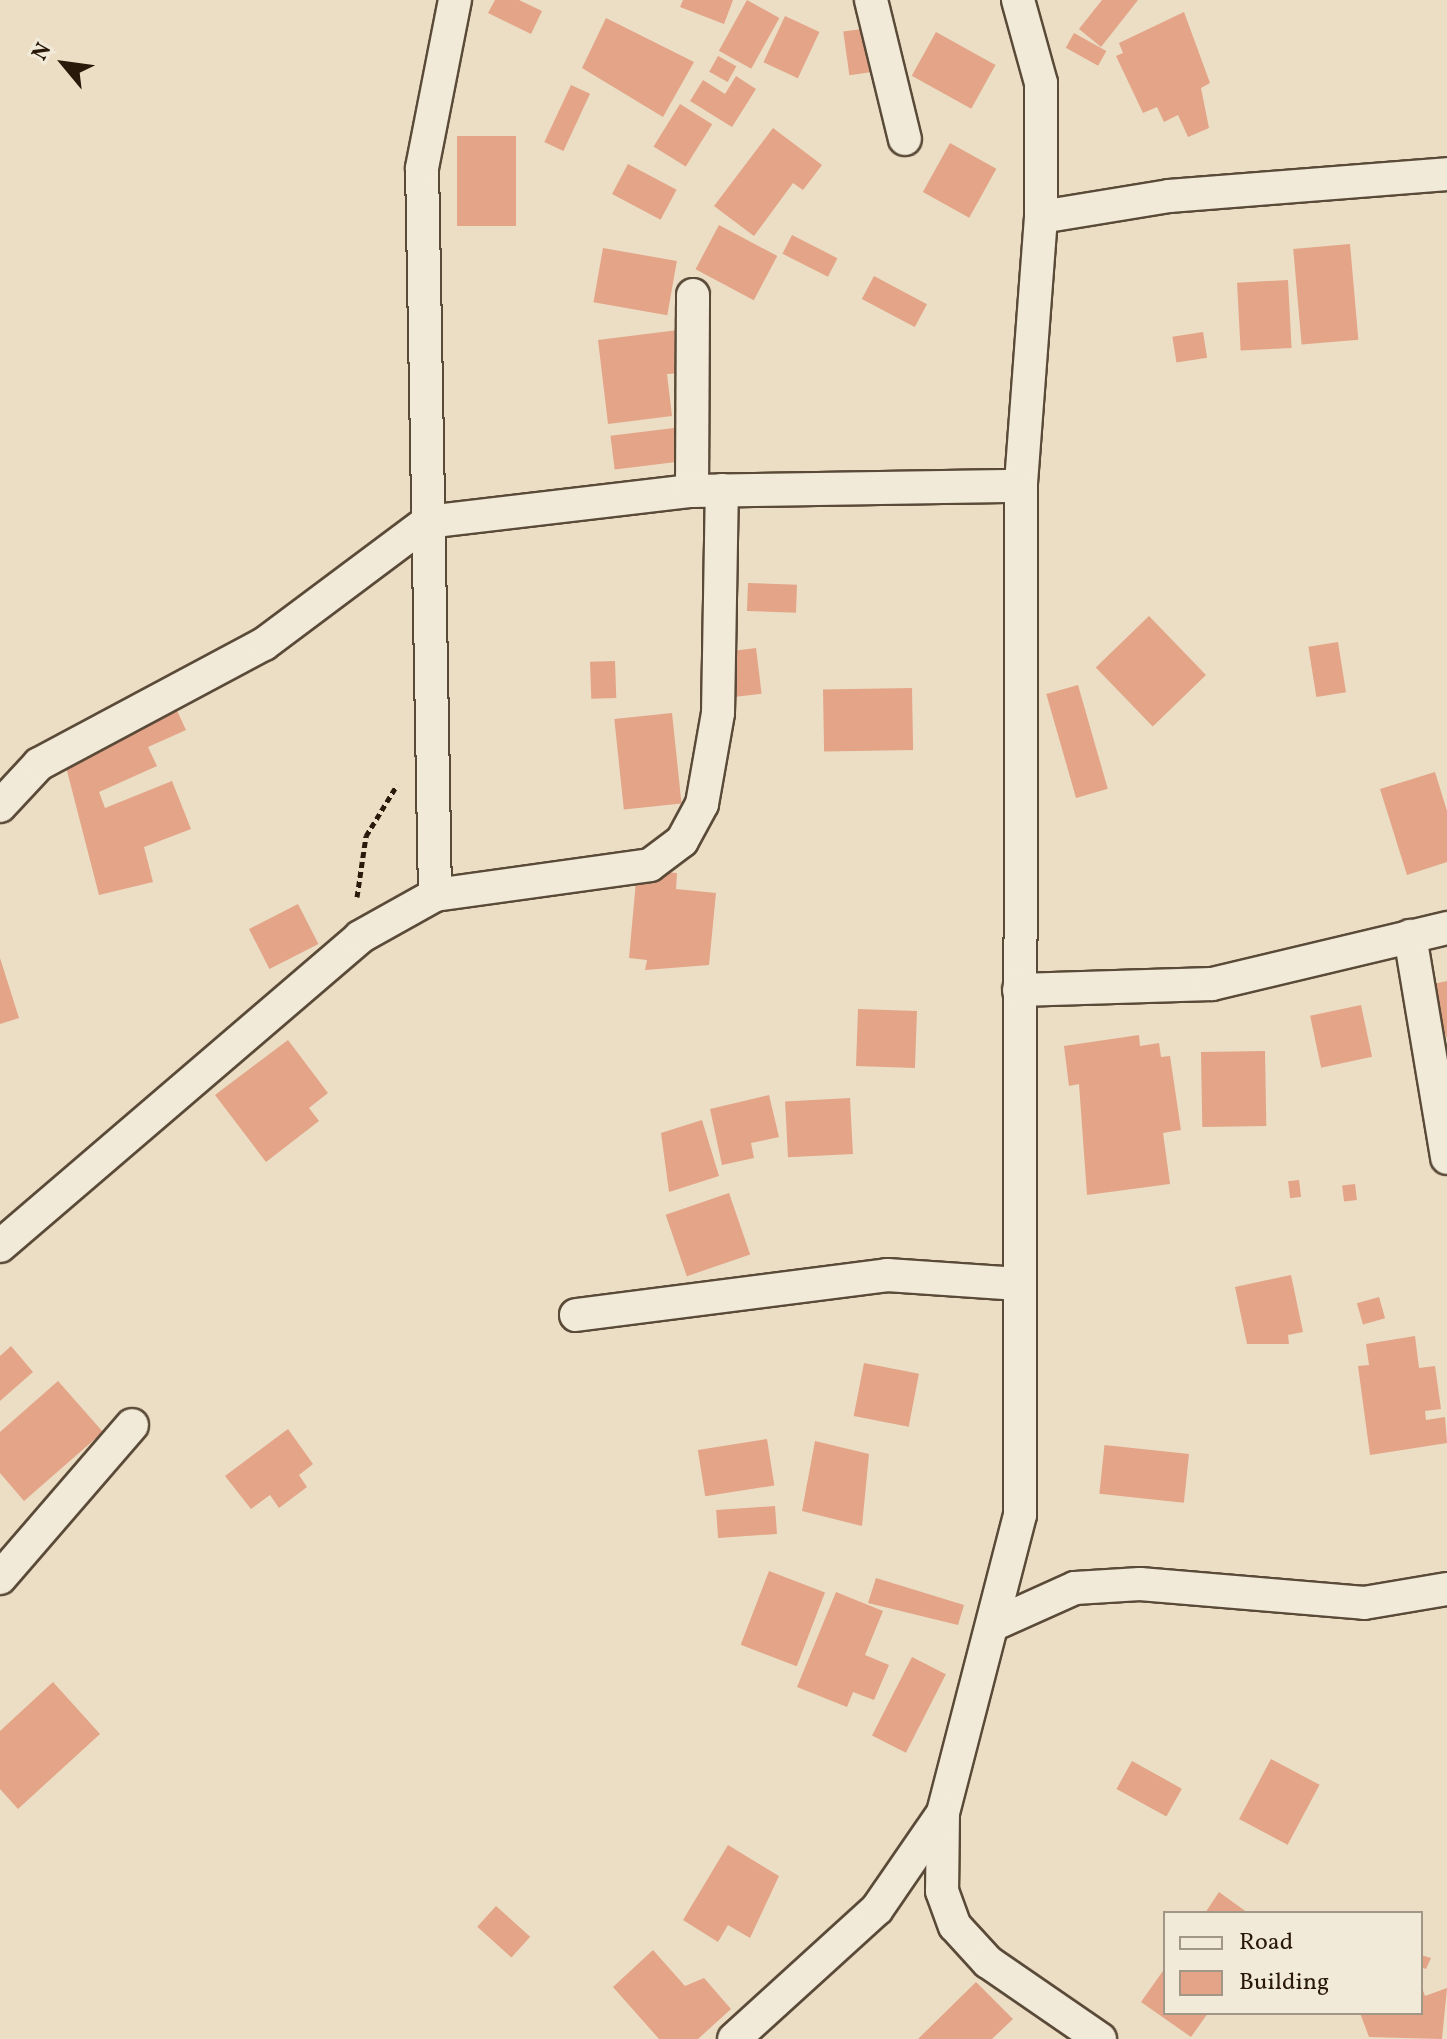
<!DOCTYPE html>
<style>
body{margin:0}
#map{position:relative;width:1447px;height:2039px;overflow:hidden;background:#ebdec4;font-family:Vollkorn,serif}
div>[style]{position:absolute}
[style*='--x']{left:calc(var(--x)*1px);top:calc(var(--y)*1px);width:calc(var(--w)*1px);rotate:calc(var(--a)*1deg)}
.building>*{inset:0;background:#e3a488;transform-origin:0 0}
.path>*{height:5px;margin-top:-2.5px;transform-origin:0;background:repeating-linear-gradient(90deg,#29190a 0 6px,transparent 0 10px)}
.roads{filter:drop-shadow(2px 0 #5a4a38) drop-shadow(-2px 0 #5a4a38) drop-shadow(0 2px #5a4a38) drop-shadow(0 -2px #5a4a38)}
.minor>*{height:32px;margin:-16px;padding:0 16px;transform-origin:16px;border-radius:16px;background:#f2ead9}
span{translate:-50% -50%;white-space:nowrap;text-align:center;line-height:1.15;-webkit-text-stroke:8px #f2ead9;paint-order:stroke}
.legend{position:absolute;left:1163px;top:1911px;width:260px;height:104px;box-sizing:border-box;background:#f2ead9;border:2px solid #a29686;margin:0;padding:10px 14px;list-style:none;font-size:24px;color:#29190a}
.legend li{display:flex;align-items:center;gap:16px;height:40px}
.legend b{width:40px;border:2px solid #a29686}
.north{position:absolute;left:24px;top:24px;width:80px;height:80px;-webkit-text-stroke:6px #f2ead9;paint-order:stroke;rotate:299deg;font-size:22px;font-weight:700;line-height:32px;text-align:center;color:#29190a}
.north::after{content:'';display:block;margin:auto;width:28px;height:36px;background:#29190a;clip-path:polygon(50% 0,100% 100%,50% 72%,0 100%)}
</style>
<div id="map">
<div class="building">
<div style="clip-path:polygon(495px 0,519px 0,542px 11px,531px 34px,488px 13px)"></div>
<div style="clip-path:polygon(683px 0,733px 0,724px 24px,680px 7px)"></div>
<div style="left:747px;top:0;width:37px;height:58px;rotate:29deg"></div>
<div style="clip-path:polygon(1102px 0,1138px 0,1101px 47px,1079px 29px)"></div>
<div style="clip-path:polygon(1184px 12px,1210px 83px,1201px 88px,1209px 128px,1188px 137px,1178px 115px,1164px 122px,1157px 107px,1143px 113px,1116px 56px,1123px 53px,1119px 43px)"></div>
<div style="left:785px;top:16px;width:38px;height:51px;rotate:25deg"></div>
<div style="clip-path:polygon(606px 18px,694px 62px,663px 117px,582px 68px)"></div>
<div style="left:869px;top:28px;width:44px;height:26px;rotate:82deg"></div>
<div style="left:936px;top:32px;width:68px;height:50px;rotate:29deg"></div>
<div style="left:1074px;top:33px;width:37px;height:17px;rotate:29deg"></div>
<div style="left:718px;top:56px;width:21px;height:18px;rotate:29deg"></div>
<div style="clip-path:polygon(736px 76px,756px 89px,732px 127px,690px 101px,703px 80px,725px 94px)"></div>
<div style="left:571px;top:85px;width:21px;height:63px;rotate:25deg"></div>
<div style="left:680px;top:104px;width:38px;height:50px;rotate:32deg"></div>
<div style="clip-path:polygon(773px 128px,822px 165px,803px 190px,793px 183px,754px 236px,714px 206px)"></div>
<div style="left:516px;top:136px;width:90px;height:59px;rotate:90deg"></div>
<div style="left:950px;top:143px;width:53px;height:56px;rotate:29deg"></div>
<div style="left:628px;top:164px;width:55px;height:34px;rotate:28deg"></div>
<div style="left:719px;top:225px;width:66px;height:50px;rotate:28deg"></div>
<div style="left:792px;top:235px;width:51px;height:21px;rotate:27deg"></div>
<div style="left:1350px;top:244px;width:96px;height:57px;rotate:85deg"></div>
<div style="left:603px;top:248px;width:75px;height:55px;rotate:10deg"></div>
<div style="left:874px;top:276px;width:60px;height:26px;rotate:28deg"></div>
<div style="left:1288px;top:280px;width:68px;height:51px;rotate:87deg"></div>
<div style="clip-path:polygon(678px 330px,682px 373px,667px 374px,672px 416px,608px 424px,598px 340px)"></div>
<div style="left:1203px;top:332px;width:26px;height:31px;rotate:81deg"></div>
<div style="left:674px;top:428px;width:34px;height:64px;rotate:83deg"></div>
<div style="left:748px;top:583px;width:49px;height:28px;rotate:2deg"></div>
<div style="left:1149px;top:616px;width:82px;height:74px;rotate:46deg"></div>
<div style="left:1338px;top:642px;width:51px;height:30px;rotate:81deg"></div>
<div style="left:756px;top:648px;width:46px;height:32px;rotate:83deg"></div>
<div style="left:615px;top:661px;width:37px;height:25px;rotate:88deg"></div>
<div style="left:1078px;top:685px;width:108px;height:33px;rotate:74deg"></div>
<div style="left:912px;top:688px;width:62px;height:89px;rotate:89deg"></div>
<div style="clip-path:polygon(173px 702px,186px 730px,148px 747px,157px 766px,99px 792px,105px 808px,172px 781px,191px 829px,144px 847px,153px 882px,99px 895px,65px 763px)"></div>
<div style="left:672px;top:713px;width:91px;height:58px;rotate:84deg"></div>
<div style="clip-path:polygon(1435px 772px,1447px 811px,1447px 862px,1407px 875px,1380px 789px)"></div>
<div style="clip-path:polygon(637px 870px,677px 873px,676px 889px,716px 893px,709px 965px,645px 970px,647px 960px,629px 958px)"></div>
<div style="left:298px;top:904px;width:45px;height:55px;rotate:63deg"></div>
<div style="clip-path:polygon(0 958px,19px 1018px,0 1024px)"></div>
<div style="clip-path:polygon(1447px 981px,1447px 1037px,1446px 1037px,1433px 984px)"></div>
<div style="left:1361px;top:1005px;width:53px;height:52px;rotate:78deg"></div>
<div style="left:858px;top:1009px;width:59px;height:57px;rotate:2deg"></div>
<div style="clip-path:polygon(1139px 1035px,1140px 1046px,1159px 1043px,1161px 1057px,1170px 1056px,1181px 1130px,1163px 1133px,1170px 1184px,1087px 1195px,1079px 1084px,1069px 1086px,1064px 1046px)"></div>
<div style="clip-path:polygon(288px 1040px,328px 1093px,309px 1108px,319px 1121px,266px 1162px,215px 1095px)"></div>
<div style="left:1265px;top:1051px;width:75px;height:64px;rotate:89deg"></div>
<div style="clip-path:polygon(769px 1095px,779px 1137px,751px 1143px,754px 1158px,722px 1165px,710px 1109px)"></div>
<div style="left:850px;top:1098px;width:56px;height:65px;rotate:87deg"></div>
<div style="clip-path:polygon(702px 1120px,719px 1176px,669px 1192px,661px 1133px)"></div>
<div style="left:1299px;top:1180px;width:17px;height:11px;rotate:83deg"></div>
<div style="left:1355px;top:1184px;width:16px;height:13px;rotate:83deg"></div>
<div style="left:729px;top:1193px;width:65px;height:67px;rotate:71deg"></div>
<div style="clip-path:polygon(1291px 1275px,1303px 1332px,1288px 1335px,1289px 1344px,1247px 1344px,1235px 1287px)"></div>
<div style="left:1379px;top:1297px;width:22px;height:23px;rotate:74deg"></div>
<div style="clip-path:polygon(1415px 1336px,1419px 1368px,1435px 1366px,1441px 1409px,1425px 1411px,1426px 1420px,1445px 1417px,1447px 1443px,1370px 1455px,1358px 1366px,1369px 1365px,1366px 1344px)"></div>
<div style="clip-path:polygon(11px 1346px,33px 1372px,0 1401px,0 1356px)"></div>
<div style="left:864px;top:1363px;width:56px;height:54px;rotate:11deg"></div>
<div style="clip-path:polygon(58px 1381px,103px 1432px,24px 1501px,0 1473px,0 1432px)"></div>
<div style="clip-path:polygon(288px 1429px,313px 1464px,299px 1475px,307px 1487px,279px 1508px,270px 1495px,251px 1509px,225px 1476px)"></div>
<div style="left:767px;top:1439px;width:47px;height:70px;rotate:81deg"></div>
<div style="clip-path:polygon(815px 1441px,869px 1454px,862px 1526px,802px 1511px)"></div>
<div style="left:1189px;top:1454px;width:49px;height:85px;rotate:96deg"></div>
<div style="left:775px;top:1506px;width:28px;height:59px;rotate:86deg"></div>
<div style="left:769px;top:1571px;width:60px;height:79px;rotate:21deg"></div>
<div style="clip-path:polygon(876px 1578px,964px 1605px,958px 1625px,868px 1603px)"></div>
<div style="clip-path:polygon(836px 1592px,883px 1611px,865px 1655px,889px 1665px,874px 1700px,853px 1692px,847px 1707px,797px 1687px)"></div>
<div style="left:912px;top:1657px;width:38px;height:88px;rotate:27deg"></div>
<div style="clip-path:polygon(53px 1682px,100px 1734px,18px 1809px,0 1789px,0 1731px)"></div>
<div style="left:1271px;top:1759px;width:55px;height:68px;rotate:28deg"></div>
<div style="left:1132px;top:1761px;width:57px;height:32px;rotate:29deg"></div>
<div style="clip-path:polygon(728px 1845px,779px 1876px,750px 1938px,728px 1925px,718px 1942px,683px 1920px)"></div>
<div style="clip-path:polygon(1219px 1892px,1248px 1913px,1205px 1913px)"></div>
<div style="left:496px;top:1906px;width:46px;height:28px;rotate:42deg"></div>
<div style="clip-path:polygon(653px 1950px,685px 1986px,704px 1978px,731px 2009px,698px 2039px,659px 2039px,613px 1987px)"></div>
<div style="clip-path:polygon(1421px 1955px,1431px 1958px,1426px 1969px,1421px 1967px)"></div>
<div style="clip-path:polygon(1165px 1968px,1165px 2013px,1208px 2013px,1191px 2037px,1141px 2002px)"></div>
<div style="clip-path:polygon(976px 1982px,1013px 2019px,992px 2039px,918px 2039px)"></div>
<div style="clip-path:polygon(1421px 1985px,1425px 1996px,1447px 1988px,1442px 2039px,1369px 2037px,1360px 2013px,1421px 2013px)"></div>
</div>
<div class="path">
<div style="--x:357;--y:897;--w:62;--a:-81.6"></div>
<div style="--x:366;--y:836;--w:60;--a:-58.7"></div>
</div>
<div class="roads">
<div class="minor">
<div style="--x:871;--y:0;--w:143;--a:76.3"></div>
<div style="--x:1018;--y:0;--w:86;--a:74.5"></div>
<div style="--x:1041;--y:83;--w:134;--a:90"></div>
<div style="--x:1041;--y:217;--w:270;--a:94.3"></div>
<div style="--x:1021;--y:486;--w:1029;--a:90.06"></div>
<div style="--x:1020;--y:1515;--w:308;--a:104.5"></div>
<div style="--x:943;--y:1813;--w:78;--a:90.7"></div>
<div style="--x:942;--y:1891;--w:37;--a:70"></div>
<div style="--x:955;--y:1926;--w:49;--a:47.5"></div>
<div style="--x:988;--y:1962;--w:136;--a:34.5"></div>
<div style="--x:1041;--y:217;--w:130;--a:-9.3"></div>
<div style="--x:1169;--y:196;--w:279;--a:-4.5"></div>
<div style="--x:692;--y:491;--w:196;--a:-89.7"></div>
<div style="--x:0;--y:806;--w:57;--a:-47.1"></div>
<div style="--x:39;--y:764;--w:255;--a:-28.1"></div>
<div style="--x:264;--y:644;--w:204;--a:-36.8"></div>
<div style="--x:427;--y:522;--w:267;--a:-6.7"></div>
<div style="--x:692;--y:491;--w:329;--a:-0.9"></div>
<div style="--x:435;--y:895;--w:727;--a:-91.02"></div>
<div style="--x:422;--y:168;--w:171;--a:-78.9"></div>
<div style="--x:1410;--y:936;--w:225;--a:80.5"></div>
<div style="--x:1019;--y:990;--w:193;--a:-1.8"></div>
<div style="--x:1212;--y:984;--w:242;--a:-13.4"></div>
<div style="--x:0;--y:1246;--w:474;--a:-40.6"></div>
<div style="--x:360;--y:937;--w:86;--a:-29.2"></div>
<div style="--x:435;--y:895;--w:217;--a:-7.9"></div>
<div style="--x:650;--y:865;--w:40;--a:-37"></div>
<div style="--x:682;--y:841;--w:42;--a:-61.6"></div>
<div style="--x:702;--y:804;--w:92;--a:-80"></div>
<div style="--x:718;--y:713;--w:223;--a:-89"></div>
<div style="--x:576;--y:1315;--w:314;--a:-7.3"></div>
<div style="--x:887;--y:1275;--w:132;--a:3.9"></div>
<div style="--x:0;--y:1578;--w:202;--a:-49.2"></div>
<div style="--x:997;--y:1623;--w:85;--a:-24.2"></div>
<div style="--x:1075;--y:1588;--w:65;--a:-3.5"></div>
<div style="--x:1140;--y:1584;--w:225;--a:4.8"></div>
<div style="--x:1364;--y:1603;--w:84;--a:-9.6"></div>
<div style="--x:734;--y:2039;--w:193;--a:-42.3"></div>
<div style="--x:877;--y:1909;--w:116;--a:-55.5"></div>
</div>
</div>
<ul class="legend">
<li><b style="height:10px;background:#f2ead9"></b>Road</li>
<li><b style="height:22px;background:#e3a488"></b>Building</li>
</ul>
<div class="north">N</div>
</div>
